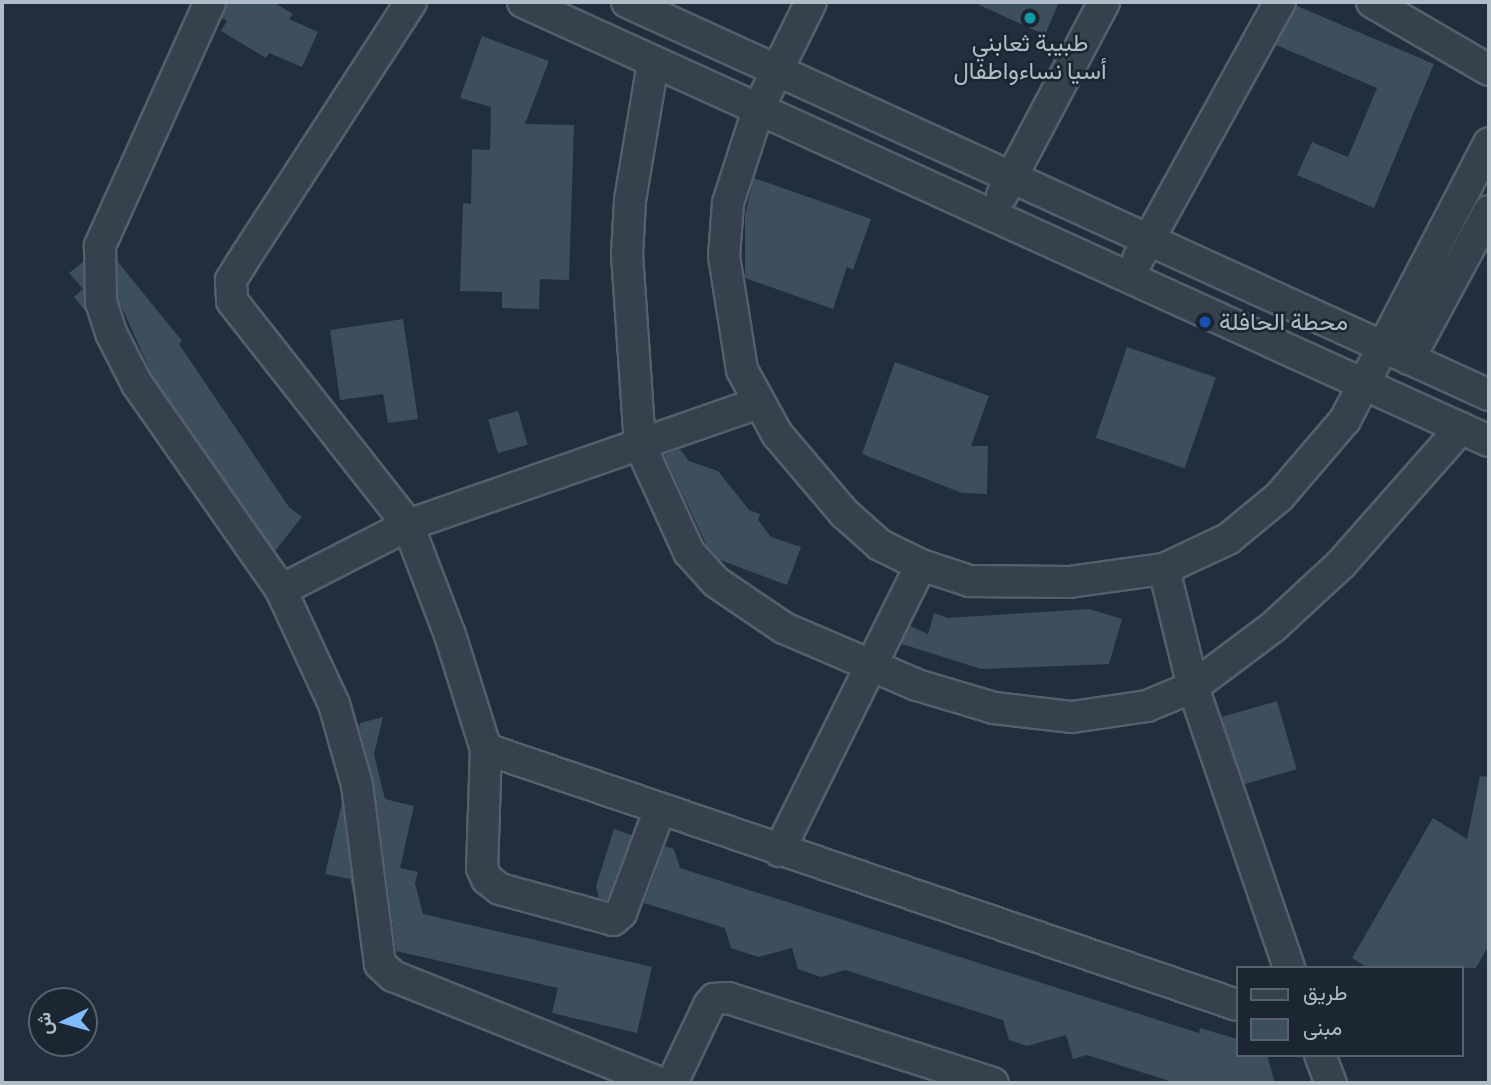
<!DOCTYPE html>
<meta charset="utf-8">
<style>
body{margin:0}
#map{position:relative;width:1491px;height:1085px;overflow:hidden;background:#212f3d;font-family:"PT Sans Narrow",Vazirmatn,sans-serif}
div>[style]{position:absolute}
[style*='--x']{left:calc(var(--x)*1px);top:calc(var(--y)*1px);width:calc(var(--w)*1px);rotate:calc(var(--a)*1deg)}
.building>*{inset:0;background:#3d4e5d;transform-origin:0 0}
.roads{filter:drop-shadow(2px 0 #545f6b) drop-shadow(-2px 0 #545f6b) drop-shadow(0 2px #545f6b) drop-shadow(0 -2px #545f6b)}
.street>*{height:30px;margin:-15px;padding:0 15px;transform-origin:15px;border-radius:15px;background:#35414d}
.dots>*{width:19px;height:19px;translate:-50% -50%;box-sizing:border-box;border:4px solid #1b2632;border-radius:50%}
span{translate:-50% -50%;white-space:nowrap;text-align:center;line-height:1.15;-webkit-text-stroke:5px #1b2632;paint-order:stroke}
.poi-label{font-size:24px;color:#b1bcc9}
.left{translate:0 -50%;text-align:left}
.frame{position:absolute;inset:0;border:4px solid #b1bcc9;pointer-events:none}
.legend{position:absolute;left:1236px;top:966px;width:228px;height:91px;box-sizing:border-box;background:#1b2632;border:2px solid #57626e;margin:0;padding:9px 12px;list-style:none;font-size:21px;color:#b1bcc9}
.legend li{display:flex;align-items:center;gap:14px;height:35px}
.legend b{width:35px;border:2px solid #57626e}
.north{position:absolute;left:28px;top:987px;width:70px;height:70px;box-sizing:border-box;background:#1b2632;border:2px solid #57626e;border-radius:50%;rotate:265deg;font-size:19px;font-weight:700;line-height:28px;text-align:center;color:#b1bcc9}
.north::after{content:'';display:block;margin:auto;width:24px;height:32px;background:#81bafe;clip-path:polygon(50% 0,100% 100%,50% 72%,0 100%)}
</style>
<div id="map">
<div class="building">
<div style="clip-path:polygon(227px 2px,273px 2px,293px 14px,289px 19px,318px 32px,302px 67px,269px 53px,266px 58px,221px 31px,227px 21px,222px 18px)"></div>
<div style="clip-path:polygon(973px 2px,1059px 2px,1045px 35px)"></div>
<div style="clip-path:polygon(1297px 6px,1434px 64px,1374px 208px,1297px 175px,1312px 142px,1348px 157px,1377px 88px,1276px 45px)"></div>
<div style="clip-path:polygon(482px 36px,549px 61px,525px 124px,574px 125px,569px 280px,540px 279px,539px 309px,502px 308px,502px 292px,460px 291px,463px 203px,471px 204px,472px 149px,490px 150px,491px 107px,460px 98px)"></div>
<div style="clip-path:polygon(754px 178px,871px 219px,853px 270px,847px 267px,833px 309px,745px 278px,745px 215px)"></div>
<div style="clip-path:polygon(83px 262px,84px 302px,86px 312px,74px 297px,83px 289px,69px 273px)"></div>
<div style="clip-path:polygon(118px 262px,182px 341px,179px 344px,289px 507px,302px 517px,275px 551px,152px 375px,118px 299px)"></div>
<div style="clip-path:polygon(403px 319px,418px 419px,388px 423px,383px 394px,340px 400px,330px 330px)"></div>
<div style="left:1127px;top:347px;width:94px;height:96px;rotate:19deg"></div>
<div style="clip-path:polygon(895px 362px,989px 396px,971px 446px,988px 446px,987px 494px,962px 493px,862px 454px)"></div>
<div style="left:518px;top:411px;width:35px;height:31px;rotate:74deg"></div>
<div style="clip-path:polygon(680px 449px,689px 461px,718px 471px,749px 510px,760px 514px,758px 520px,771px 537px,801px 547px,787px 585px,720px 560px,707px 546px,664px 455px)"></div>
<div style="clip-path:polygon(1089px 609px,1122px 619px,1109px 664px,981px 669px,902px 644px,899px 648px,910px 626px,928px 634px,934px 613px,948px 618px)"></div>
<div style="left:1277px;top:701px;width:71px;height:57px;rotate:74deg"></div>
<div style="clip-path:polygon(383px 717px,374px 754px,385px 799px,414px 806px,400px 868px,418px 872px,415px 883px,423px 914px,652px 967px,637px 1033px,552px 1013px,558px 988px,396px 951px,374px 783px,359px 728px,360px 723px)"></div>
<div style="clip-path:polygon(1480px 776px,1489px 777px,1489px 945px,1476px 968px,1368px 968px,1352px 958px,1433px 818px,1467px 839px)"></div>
<div style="clip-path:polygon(342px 803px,354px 896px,350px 879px,325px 874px)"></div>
<div style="clip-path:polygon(614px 829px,632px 835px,607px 900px,599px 898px,596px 886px)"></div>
<div style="clip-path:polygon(665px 846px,674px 849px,680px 868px,1199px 1033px,1200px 1028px,1237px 1039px,1237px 1055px,1267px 1055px,1275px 1083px,1176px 1083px,1087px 1055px,1073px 1059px,1066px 1035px,1027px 1046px,1009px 1040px,1003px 1020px,845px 970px,821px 977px,798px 969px,792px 948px,758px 957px,731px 948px,725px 928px,644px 903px)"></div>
</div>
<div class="roads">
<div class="street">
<div style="--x:210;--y:2;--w:268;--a:114.3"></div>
<div style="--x:100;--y:246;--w:56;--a:89"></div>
<div style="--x:101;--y:302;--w:33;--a:72"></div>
<div style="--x:111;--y:333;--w:57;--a:63"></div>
<div style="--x:137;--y:384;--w:251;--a:55"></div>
<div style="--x:281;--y:590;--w:126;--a:65.1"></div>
<div style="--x:334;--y:704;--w:84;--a:74.1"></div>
<div style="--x:357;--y:785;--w:180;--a:82.7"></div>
<div style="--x:380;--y:964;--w:18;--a:43"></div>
<div style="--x:393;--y:976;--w:289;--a:21.8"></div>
<div style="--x:411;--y:2;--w:312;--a:123"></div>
<div style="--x:241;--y:264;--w:19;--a:122"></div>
<div style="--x:231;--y:280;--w:21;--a:87"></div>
<div style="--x:232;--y:301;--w:285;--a:51.8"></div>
<div style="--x:408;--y:525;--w:118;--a:69.1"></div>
<div style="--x:450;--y:635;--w:120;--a:72.5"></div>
<div style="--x:486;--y:749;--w:119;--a:91.9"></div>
<div style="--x:482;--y:868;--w:12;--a:66"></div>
<div style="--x:487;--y:879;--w:16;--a:38"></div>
<div style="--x:500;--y:889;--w:117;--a:15.3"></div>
<div style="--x:613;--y:920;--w:11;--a:-41"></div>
<div style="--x:621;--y:913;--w:111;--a:-69.4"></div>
<div style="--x:523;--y:2;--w:1061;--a:24.44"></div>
<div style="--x:627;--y:2;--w:947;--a:24.51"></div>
<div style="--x:811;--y:2;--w:117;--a:116.3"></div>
<div style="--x:759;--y:107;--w:101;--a:107.9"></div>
<div style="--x:728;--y:203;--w:53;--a:94.3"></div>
<div style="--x:724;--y:256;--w:115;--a:81"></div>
<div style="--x:742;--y:370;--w:73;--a:61.3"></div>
<div style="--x:777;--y:434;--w:104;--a:49.7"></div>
<div style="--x:844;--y:513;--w:48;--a:41.6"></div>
<div style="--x:880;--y:545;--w:46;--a:26"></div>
<div style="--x:921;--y:565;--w:52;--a:18.1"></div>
<div style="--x:970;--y:581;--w:99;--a:0.6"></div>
<div style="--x:1069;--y:582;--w:96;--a:-7.8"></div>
<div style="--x:1164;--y:569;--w:71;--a:-25.1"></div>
<div style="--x:1228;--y:539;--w:66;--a:-39.5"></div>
<div style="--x:1279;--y:497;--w:101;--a:-49.4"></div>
<div style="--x:1345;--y:420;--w:312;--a:-62.5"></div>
<div style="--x:1372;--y:2;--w:135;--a:30.2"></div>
<div style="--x:653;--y:63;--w:140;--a:99.5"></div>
<div style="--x:630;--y:201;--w:53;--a:93.2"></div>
<div style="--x:627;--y:254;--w:191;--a:86.1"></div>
<div style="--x:640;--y:445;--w:118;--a:65.4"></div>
<div style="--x:689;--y:552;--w:40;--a:48"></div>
<div style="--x:716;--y:582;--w:82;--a:34.1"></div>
<div style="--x:784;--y:628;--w:145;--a:23.2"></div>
<div style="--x:917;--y:685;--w:80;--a:16.6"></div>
<div style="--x:994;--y:708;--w:79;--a:6.6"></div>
<div style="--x:1072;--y:717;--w:76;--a:-8.3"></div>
<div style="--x:1147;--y:706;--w:50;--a:-22.4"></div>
<div style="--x:1193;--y:687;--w:100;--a:-36.9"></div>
<div style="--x:1273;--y:627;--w:94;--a:-42.8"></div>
<div style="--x:1342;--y:563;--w:180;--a:-48.6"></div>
<div style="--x:1002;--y:195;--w:218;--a:-62.1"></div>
<div style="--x:1138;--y:259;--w:294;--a:-61.1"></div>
<div style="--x:1409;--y:359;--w:168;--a:-61.6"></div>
<div style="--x:1164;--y:569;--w:122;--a:76.2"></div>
<div style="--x:1193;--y:687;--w:297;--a:71.1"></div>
<div style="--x:281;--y:590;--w:143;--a:-27.1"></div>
<div style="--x:408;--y:525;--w:368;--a:-19.2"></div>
<div style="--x:486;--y:749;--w:793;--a:18.82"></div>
<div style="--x:779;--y:851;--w:319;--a:-63.6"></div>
<div style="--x:1320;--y:1055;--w:30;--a:69"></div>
<div style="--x:672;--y:1083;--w:86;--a:-64.6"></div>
<div style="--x:709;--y:1005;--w:8;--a:-50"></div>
<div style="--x:714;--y:999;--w:14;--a:-4"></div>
<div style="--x:728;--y:998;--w:278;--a:17.8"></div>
</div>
</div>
<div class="dots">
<div style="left:1030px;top:18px;background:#0f9aa8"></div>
<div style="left:1205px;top:322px;background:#1a4fb4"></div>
</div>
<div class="poi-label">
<span style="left:1030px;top:57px">طبيبة ثعابني<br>أسيا نساءواطفال</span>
<span class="left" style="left:1219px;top:322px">محطة الحافلة</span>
</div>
<div class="frame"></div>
<ul class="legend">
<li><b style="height:9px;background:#35414d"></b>طريق</li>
<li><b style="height:19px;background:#3d4e5d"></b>مبنى</li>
</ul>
<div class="north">ش</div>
</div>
